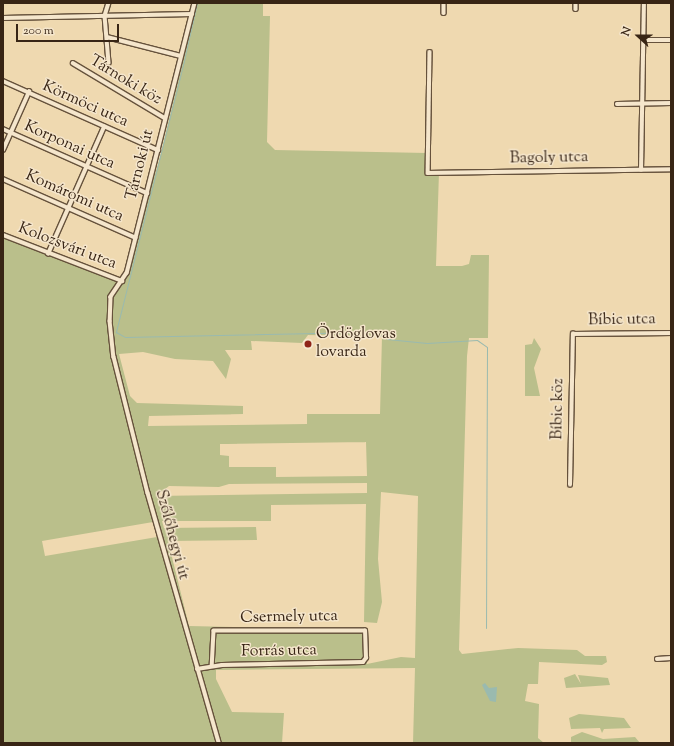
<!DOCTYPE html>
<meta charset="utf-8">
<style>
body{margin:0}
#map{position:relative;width:674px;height:746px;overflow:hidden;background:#efd9b0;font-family:"Sorts Mill Goudy",serif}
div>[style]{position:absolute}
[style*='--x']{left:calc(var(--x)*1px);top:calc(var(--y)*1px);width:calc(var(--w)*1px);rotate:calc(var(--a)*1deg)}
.green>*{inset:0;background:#babf8b}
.water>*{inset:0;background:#9abaaf}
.stream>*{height:1px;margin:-0.5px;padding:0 0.5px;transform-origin:0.5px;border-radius:0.5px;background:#9abaaf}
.roads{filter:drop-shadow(1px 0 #66523c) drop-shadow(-1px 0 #66523c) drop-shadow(0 1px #66523c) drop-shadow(0 -1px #66523c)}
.street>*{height:3.5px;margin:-1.75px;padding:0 1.75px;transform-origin:1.75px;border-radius:1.75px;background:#f5e6cc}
.dots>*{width:11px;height:11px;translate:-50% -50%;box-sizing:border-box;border:2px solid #f5e6cc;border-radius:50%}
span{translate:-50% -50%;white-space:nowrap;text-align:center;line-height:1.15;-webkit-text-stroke:3px #f5e6cc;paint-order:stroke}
.street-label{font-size:16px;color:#382515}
.poi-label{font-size:16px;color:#382515}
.left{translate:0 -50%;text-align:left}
.frame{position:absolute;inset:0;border:4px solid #382515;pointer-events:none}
.north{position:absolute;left:618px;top:16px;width:40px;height:40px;-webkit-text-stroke:3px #f5e6cc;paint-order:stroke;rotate:291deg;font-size:11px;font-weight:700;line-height:16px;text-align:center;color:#382515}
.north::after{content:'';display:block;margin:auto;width:14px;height:18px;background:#382515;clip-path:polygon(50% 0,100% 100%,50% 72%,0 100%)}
.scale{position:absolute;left:16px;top:24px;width:103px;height:18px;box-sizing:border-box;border:2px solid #382515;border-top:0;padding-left:5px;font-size:12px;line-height:14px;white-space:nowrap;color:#382515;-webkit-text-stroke:3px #f5e6cc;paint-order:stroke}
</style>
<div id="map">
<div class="green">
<div style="clip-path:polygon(evenodd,197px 3px,263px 3px,263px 16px,270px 16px,267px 142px,275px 150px,427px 153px,429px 172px,439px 172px,436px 266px,462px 266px,469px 264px,471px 255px,489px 255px,488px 338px,469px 338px,467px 356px,459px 650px,462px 654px,518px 648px,577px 650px,585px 656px,606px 656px,607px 662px,602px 665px,539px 662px,538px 684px,528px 684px,525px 701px,539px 704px,538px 738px,544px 743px,413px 743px,415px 668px,216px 670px,216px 679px,232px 712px,284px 713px,282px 743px,3px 743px,3px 236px,121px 283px,159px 161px,197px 3px,308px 335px,382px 336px,380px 414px,307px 414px,307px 424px,148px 426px,149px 416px,243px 414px,243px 406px,137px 403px,130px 396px,119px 354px,143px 352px,175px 359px,213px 361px,226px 379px,231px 359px,225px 350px,252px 350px,251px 341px,302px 343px,308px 335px,197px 3px,366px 442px,367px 476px,276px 477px,276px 467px,229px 467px,229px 456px,220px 455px,220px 444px,366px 442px,197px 3px,229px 484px,367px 483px,367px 493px,156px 496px,169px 486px,219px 487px,229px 484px,197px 3px,381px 492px,418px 496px,415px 658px,401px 657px,367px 664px,366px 630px,189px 626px,168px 541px,257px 540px,256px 527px,164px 528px,162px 521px,271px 521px,271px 505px,366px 504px,364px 622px,377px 623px,382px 602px,378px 559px,381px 492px,197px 3px,153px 522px,157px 537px,45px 556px,42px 541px,153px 522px)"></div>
<div style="clip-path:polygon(534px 338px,541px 349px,534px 368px,540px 396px,525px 396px,525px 345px,532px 344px)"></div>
<div style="clip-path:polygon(575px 674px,581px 684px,578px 675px,608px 678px,610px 685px,566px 688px,564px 678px)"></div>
<div style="clip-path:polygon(579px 714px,624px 718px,631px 728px,604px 729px,602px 733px,600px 728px,571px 729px,569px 718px)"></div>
<div style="clip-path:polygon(582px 732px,603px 739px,635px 737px,640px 743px,571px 743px,571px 737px)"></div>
</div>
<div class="water">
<div style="clip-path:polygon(485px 683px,489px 688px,497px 687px,496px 702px,490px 701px,482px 685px)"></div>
</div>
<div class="stream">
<div style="--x:185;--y:56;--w:54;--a:-77.2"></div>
<div style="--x:185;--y:57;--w:284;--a:104.1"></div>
<div style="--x:116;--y:332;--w:10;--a:29"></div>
<div style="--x:125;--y:337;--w:243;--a:-1.2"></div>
<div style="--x:371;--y:332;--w:15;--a:20"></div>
<div style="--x:387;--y:339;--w:40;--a:5.7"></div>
<div style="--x:427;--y:343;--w:50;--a:-3.4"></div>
<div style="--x:477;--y:340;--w:12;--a:35"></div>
<div style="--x:487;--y:347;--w:281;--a:90.2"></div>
</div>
<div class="roads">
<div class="street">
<div style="--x:109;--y:3;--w:14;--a:107"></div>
<div style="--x:105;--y:16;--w:47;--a:85.1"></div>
<div style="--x:195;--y:3;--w:278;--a:104.1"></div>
<div style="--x:127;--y:273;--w:29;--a:124"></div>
<div style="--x:111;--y:297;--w:24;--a:92"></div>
<div style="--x:110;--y:321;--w:36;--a:84"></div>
<div style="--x:114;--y:357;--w:140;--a:76"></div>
<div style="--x:148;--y:493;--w:260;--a:74.1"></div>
<div style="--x:444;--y:3;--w:10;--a:90"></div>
<div style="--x:576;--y:3;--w:6;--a:90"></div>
<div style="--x:3;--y:18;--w:189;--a:-1.2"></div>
<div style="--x:107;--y:37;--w:76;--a:14.4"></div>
<div style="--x:644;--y:40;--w:27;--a:0"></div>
<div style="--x:430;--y:52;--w:121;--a:90.9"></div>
<div style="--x:428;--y:173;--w:243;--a:-0.9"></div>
<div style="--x:73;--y:63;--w:107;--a:30.9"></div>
<div style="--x:3;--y:81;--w:170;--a:24"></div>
<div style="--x:617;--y:104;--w:54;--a:-1.1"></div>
<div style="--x:3;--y:129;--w:158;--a:24"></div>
<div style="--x:3;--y:150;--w:64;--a:-65.9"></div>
<div style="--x:641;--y:170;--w:167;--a:-89"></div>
<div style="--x:3;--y:179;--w:145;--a:23.9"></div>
<div style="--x:3;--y:235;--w:128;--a:21.1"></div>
<div style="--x:48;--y:254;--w:139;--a:-66.2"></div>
<div style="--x:570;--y:485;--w:151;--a:-88.9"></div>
<div style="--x:573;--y:334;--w:98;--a:-0.6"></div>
<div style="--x:657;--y:659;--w:14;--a:-4"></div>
<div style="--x:197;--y:669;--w:25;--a:-9"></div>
<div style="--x:222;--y:665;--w:141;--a:-1.2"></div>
<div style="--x:363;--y:662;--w:5;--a:-53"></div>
<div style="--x:366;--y:658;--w:27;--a:-92"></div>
<div style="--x:365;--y:631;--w:151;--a:180"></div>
<div style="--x:214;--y:631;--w:34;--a:93"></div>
</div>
</div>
<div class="dots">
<div style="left:308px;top:344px;background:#8f2418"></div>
</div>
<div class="street-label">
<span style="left:125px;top:81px;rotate:31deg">Tárnoki köz</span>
<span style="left:85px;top:105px;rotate:24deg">Körmöci utca</span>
<span style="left:69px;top:146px;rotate:24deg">Korponai utca</span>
<span style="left:549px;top:159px;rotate:-1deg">Bagoly utca</span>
<span style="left:141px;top:165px;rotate:-76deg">Tárnoki út</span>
<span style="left:74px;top:197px;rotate:24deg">Komáromi utca</span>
<span style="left:67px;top:247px;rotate:21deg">Kolozsvári utca</span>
<span style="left:622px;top:321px;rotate:-1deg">Bíbic utca</span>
<span style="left:559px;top:409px;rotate:-89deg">Bíbic köz</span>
<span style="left:171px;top:535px;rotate:75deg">Szőlőhegyi út</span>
<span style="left:289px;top:618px;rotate:-1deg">Csermely utca</span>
<span style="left:279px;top:652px;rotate:-1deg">Forrás utca</span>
</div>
<div class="poi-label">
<span class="left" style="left:316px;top:344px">Ördöglovas<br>lovarda</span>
</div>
<div class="frame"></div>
<div class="north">N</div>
<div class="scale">200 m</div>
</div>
